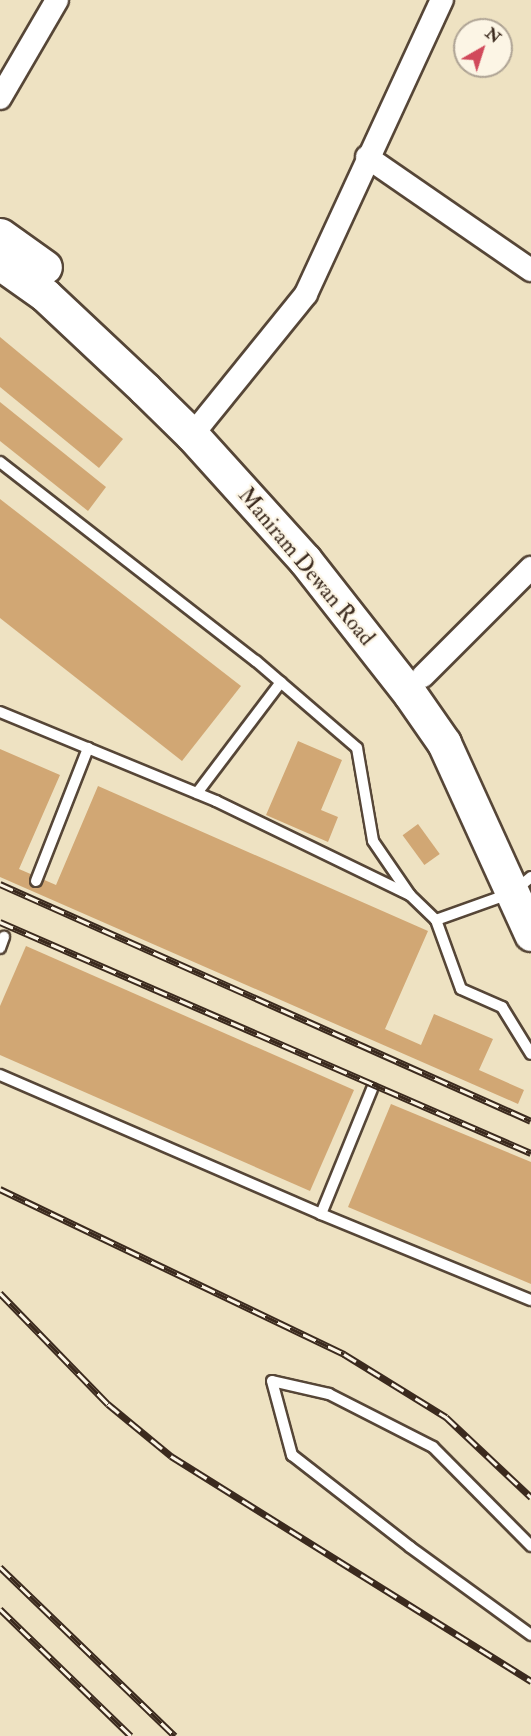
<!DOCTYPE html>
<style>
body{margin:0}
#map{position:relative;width:531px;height:1736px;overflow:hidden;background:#eee2c2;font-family:"IM FELL Double Pica",serif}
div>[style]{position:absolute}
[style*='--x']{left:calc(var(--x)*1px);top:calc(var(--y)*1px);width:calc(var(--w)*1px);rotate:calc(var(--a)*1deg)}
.building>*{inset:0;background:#d1a774;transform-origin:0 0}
.roads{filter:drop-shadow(2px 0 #564637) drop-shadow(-2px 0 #564637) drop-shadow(0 2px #564637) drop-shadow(0 -2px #564637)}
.service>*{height:10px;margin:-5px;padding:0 5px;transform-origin:5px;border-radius:5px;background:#fff}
.minor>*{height:22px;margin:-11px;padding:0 11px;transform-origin:11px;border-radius:11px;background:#fff}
.primary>*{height:33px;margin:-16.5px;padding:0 16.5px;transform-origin:16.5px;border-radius:16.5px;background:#fff}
.rail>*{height:7px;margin-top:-3.5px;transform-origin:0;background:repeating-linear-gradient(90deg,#fcf5e5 0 14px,#3b2a1e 0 28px);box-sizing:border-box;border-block:2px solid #3b2a1e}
span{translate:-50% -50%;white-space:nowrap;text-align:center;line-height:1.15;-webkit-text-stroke:4.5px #fcf5e5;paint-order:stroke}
.street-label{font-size:22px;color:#3b2a1e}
.north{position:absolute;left:453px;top:18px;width:60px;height:60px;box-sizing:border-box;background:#fcf5e5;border:2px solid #afa495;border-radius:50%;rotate:39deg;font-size:16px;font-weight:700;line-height:24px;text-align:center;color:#3b2a1e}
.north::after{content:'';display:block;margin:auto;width:21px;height:27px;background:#d1495b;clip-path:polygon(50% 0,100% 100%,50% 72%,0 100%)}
</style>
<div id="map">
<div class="building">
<div style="clip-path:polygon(0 337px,123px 439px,99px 468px,0 387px)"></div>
<div style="clip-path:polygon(0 402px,106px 487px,88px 511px,0 441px)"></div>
<div style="clip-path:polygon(0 499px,241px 686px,182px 761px,0 618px)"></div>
<div style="clip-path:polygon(298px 741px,342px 760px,321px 810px,338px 817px,328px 842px,266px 815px)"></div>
<div style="clip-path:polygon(0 749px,60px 775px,19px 869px,56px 885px,98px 786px,428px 931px,385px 1029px,421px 1045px,434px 1014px,493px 1039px,479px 1070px,524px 1090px,518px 1104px,0 877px)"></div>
<div style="left:418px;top:824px;width:37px;height:19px;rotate:54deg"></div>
<div style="clip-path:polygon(26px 946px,354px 1090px,310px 1191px,0 1055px,0 1006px)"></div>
<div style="clip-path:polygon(391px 1104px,531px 1162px,531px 1284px,348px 1207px)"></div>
</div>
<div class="roads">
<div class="service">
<div style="--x:0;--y:462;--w:324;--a:37.9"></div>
<div style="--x:256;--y:661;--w:133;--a:40.7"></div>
<div style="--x:357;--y:748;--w:94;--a:80.2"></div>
<div style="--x:373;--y:841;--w:65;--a:55.6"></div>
<div style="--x:0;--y:712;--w:234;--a:22.4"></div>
<div style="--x:216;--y:801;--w:216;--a:25.9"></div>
<div style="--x:410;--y:895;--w:36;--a:44"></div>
<div style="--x:436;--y:920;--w:81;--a:-19.6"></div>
<div style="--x:512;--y:893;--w:25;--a:-40"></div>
<div style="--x:197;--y:793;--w:139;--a:-52.9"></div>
<div style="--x:36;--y:881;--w:143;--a:-68.6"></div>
<div style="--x:436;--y:920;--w:73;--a:70.1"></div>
<div style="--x:461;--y:989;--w:45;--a:23.7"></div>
<div style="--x:502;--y:1007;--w:55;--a:58.3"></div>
<div style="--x:0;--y:948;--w:12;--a:-70"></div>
<div style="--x:0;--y:1075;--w:350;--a:23.4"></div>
<div style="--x:321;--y:1214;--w:227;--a:22.3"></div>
<div style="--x:321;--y:1214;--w:135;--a:-67.8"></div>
<div style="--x:531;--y:1546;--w:139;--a:-134.7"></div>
<div style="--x:433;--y:1447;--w:117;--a:-153"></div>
<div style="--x:329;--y:1394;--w:58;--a:-167.2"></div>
<div style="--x:272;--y:1381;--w:77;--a:74.9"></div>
<div style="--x:292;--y:1455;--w:150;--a:37.9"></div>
<div style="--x:410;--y:1547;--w:150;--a:36"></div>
</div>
<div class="minor">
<div style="--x:0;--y:98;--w:113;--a:-59.8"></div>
<div style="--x:367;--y:157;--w:199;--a:34.6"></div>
<div style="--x:192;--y:435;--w:181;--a:-51"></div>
<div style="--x:306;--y:294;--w:324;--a:-65.2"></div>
<div style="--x:423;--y:676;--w:153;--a:-45"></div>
</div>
<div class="primary">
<div style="--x:0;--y:235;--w:55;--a:35.4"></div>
<div style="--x:0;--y:263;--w:55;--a:35.4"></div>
<div style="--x:45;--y:295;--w:137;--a:43.2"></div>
<div style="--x:145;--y:389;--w:66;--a:44.4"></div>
<div style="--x:192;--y:435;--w:169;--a:47.9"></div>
<div style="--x:305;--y:560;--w:170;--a:51.9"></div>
<div style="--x:410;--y:694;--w:60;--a:55.2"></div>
<div style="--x:444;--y:743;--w:210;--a:65.5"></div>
</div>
</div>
<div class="rail">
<div style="--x:0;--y:884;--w:581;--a:24.05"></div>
<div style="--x:0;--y:922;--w:579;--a:23.51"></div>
<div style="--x:0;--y:1189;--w:382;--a:25.6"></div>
<div style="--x:344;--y:1354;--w:120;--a:31.7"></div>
<div style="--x:446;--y:1417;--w:117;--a:43.3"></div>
<div style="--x:0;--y:1293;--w:155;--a:45.8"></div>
<div style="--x:108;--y:1404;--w:82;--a:39.5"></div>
<div style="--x:171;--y:1456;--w:425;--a:32"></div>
<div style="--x:0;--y:1567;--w:243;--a:44"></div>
<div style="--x:0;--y:1609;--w:182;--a:44.1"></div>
</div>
<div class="street-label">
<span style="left:306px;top:567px;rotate:50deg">Maniram Dewan Road</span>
</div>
<div class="north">N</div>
</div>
